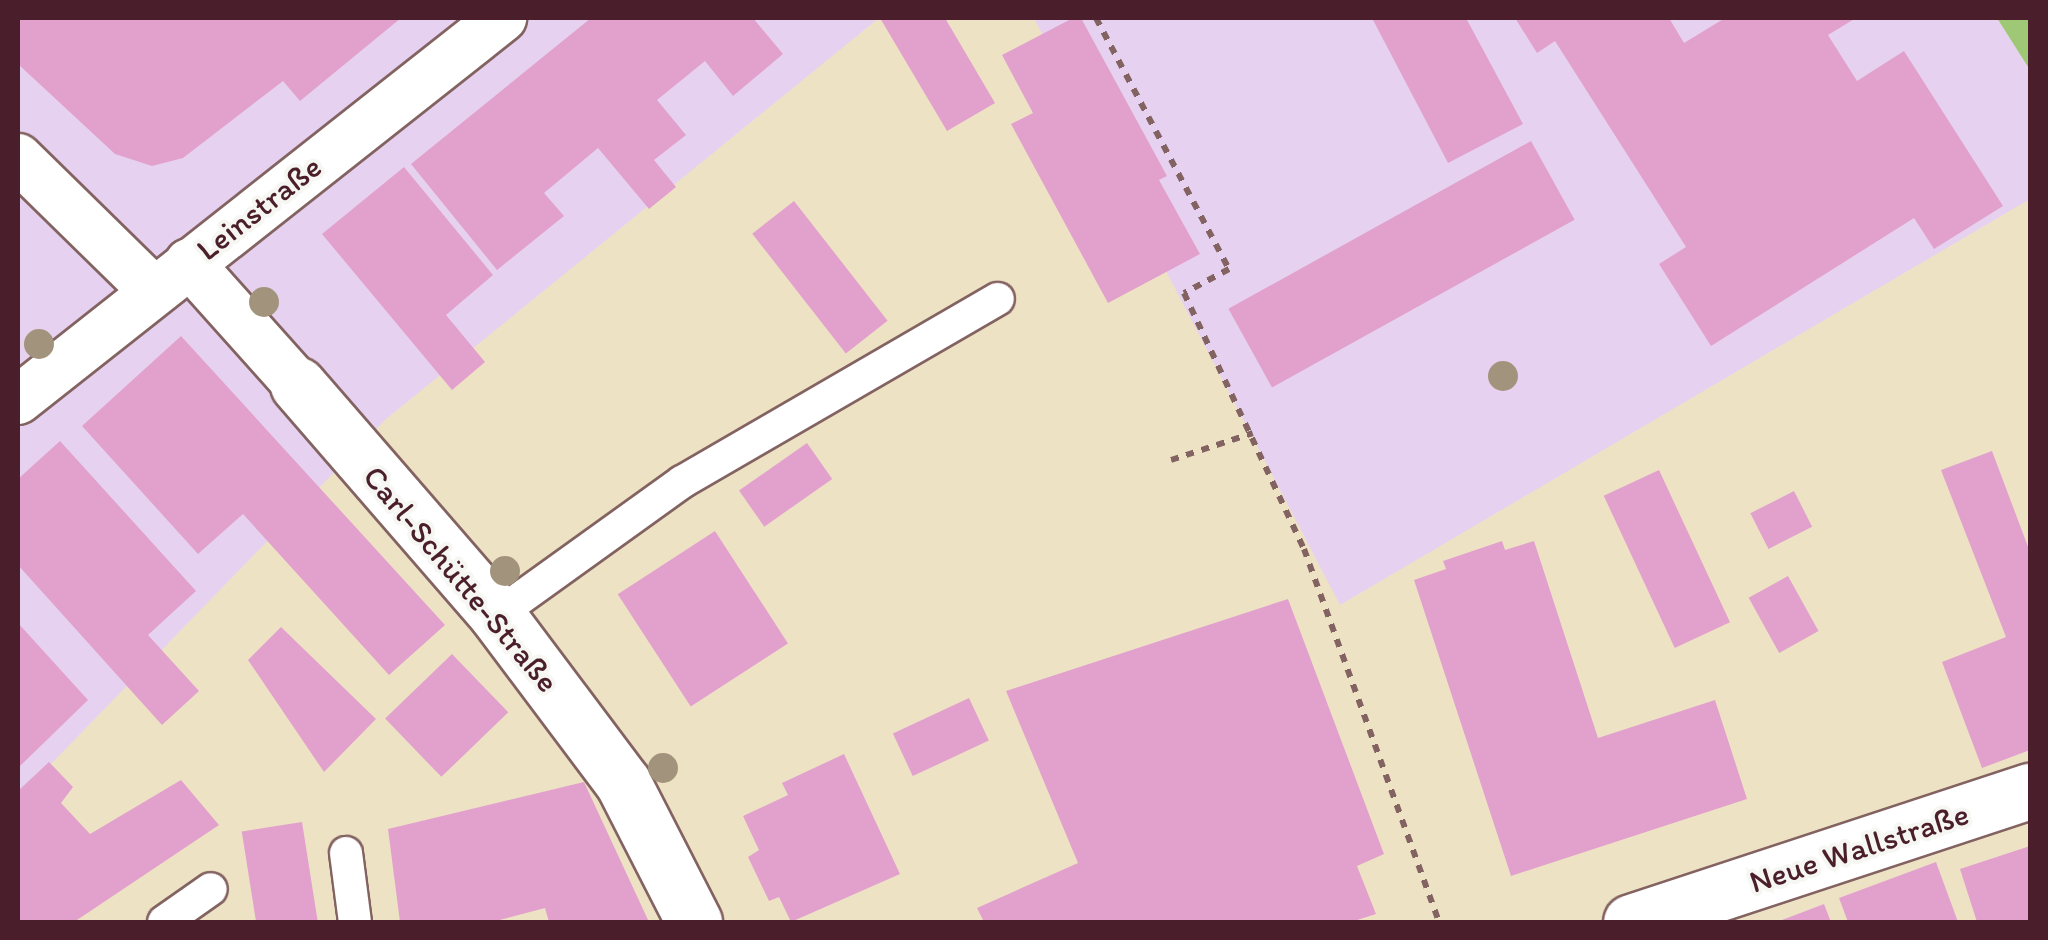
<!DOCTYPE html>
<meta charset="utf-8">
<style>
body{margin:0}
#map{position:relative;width:2048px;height:940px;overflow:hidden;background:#eee2c5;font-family:Itim,sans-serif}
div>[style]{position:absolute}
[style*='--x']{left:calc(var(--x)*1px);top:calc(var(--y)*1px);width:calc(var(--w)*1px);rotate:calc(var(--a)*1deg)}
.built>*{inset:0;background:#e6d2f0}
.green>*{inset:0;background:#9ec875}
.building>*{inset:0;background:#e2a1cd;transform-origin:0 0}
.path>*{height:6px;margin-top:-3px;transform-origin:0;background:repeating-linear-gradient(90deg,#836361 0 8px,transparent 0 16px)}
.roads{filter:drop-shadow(2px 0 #836361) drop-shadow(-2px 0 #836361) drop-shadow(0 2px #836361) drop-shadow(0 -2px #836361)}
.service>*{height:32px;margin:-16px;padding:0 16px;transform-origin:16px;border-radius:16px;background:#fff}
.pedestrian>*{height:48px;margin:-24px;padding:0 24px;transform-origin:24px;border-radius:24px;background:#fff}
.minor>*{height:55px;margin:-27.5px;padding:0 27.5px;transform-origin:27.5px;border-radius:27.5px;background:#fff}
.trees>*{width:30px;height:30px;margin:-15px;border-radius:50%;background:#a2937c}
span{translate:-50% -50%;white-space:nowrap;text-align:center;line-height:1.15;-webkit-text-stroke:8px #f6f6f2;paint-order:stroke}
.street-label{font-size:32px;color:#4a1f2b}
.frame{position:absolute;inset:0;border:20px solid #4a1f2b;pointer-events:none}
</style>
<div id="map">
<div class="built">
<div style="clip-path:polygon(18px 18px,879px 18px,385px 420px,18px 798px)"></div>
<div style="clip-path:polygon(1034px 18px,1997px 18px,2030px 70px,2030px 199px,1340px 605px)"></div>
</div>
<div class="green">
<div style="clip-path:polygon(1997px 18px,2030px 18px,2030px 70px)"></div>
</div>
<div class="building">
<div style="clip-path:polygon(18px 18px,231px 20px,401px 18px,300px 101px,283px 81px,183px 158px,152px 166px,115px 154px,18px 64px)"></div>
<div style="clip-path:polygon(591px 18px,753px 18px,783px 54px,733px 96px,705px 61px,657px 100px,686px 135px,654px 160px,676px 187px,649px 209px,598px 148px,544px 193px,564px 216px,497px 270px,411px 164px)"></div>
<div style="clip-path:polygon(880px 18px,945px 18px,995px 103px,947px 131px)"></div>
<div style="clip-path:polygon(1073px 18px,1081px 18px,1167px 176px,1159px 180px,1200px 254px,1108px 303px,1011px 124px,1033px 113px,1002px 55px)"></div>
<div style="clip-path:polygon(1372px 18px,1466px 18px,1523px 124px,1448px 163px)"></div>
<div style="clip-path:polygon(1515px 18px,1669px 18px,1684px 43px,1725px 18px,1856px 18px,1828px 35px,1857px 81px,1904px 51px,2003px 206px,1934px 249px,1914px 218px,1711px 346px,1659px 264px,1686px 247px,1555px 41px,1537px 53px)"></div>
<div style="left:1531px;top:141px;width:90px;height:346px;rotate:61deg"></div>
<div style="clip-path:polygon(404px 167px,493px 275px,446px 315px,485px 362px,452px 390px,322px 234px)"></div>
<div style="left:794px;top:201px;width:152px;height:53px;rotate:52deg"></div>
<div style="clip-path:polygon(181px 336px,445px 625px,389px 675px,243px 514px,198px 554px,82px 426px)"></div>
<div style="clip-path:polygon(60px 441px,196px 591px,148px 635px,199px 691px,162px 725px,18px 565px,18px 479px)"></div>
<div style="left:807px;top:443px;width:44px;height:83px;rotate:55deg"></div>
<div style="clip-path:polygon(1992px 451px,2030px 552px,2030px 750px,1982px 768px,1942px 662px,2006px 637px,1941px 470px)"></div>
<div style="left:1659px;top:470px;width:168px;height:61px;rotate:65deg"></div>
<div style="left:1794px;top:491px;width:40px;height:49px;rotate:63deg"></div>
<div style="left:715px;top:531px;width:134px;height:116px;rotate:57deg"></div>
<div style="clip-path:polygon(1502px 541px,1505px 550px,1534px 541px,1598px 738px,1715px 700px,1747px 799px,1511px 876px,1414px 580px,1446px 569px,1443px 561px)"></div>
<div style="left:1788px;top:576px;width:63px;height:45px;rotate:61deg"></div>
<div style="clip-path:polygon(1288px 599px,1384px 854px,1357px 866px,1376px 914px,1351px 922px,984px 922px,977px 908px,1078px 863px,1006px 691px)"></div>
<div style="clip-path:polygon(18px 623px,88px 700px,18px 768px)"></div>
<div style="clip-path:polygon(281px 627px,376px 719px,324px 772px,248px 660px)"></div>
<div style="left:452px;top:654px;width:81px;height:93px;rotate:46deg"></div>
<div style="left:969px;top:698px;width:47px;height:84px;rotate:65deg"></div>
<div style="clip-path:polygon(844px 754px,900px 874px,791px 922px,779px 897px,769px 901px,748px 857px,759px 850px,743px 816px,788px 795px,782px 783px)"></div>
<div style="clip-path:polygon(49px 762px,73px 787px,61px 803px,90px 834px,181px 780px,219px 825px,74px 922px,18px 922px,18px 791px)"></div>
<div style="clip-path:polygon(584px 782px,649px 922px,549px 922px,545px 908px,492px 922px,400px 922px,388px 829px)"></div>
<div style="left:302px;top:822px;width:101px;height:61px;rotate:81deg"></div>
<div style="clip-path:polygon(2030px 846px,2030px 922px,1977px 922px,1960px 869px)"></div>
<div style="clip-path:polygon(1936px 862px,1958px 922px,1848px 922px,1839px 898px)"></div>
<div style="clip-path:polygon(1824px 904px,1831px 922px,1777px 922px)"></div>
</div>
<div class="path">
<div style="--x:1096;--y:18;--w:284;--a:62.1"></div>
<div style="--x:1229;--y:269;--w:51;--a:151.9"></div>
<div style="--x:1184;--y:293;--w:283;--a:64.9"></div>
<div style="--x:1304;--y:549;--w:397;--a:70.1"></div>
<div style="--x:1171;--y:460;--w:86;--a:-18.2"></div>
</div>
<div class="roads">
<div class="service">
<div style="--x:497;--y:615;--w:228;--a:-35.7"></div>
<div style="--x:682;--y:482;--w:365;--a:-30.1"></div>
<div style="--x:346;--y:853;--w:70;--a:82.6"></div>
<div style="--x:164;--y:922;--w:57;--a:-35.1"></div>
</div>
<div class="pedestrian">
<div style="--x:18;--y:158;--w:189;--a:44.4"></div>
<div style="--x:189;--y:263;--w:164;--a:48.2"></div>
<div style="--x:18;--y:400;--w:617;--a:-38.28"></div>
</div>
<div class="minor">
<div style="--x:298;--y:385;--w:304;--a:49.1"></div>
<div style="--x:497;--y:615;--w:210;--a:53.1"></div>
<div style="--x:623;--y:783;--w:156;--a:62.9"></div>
<div style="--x:1631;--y:922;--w:420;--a:-18.2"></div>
</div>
</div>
<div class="trees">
<div style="left:264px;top:302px"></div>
<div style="left:39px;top:344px"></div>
<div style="left:1503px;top:376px"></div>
<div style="left:505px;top:571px"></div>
<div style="left:663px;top:768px"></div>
</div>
<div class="street-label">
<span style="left:259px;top:208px;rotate:-38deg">Leinstraße</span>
<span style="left:461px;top:579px;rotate:50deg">Carl-Schütte-Straße</span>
<span style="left:1859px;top:848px;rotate:-18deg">Neue Wallstraße</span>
</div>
<div class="frame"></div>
</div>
